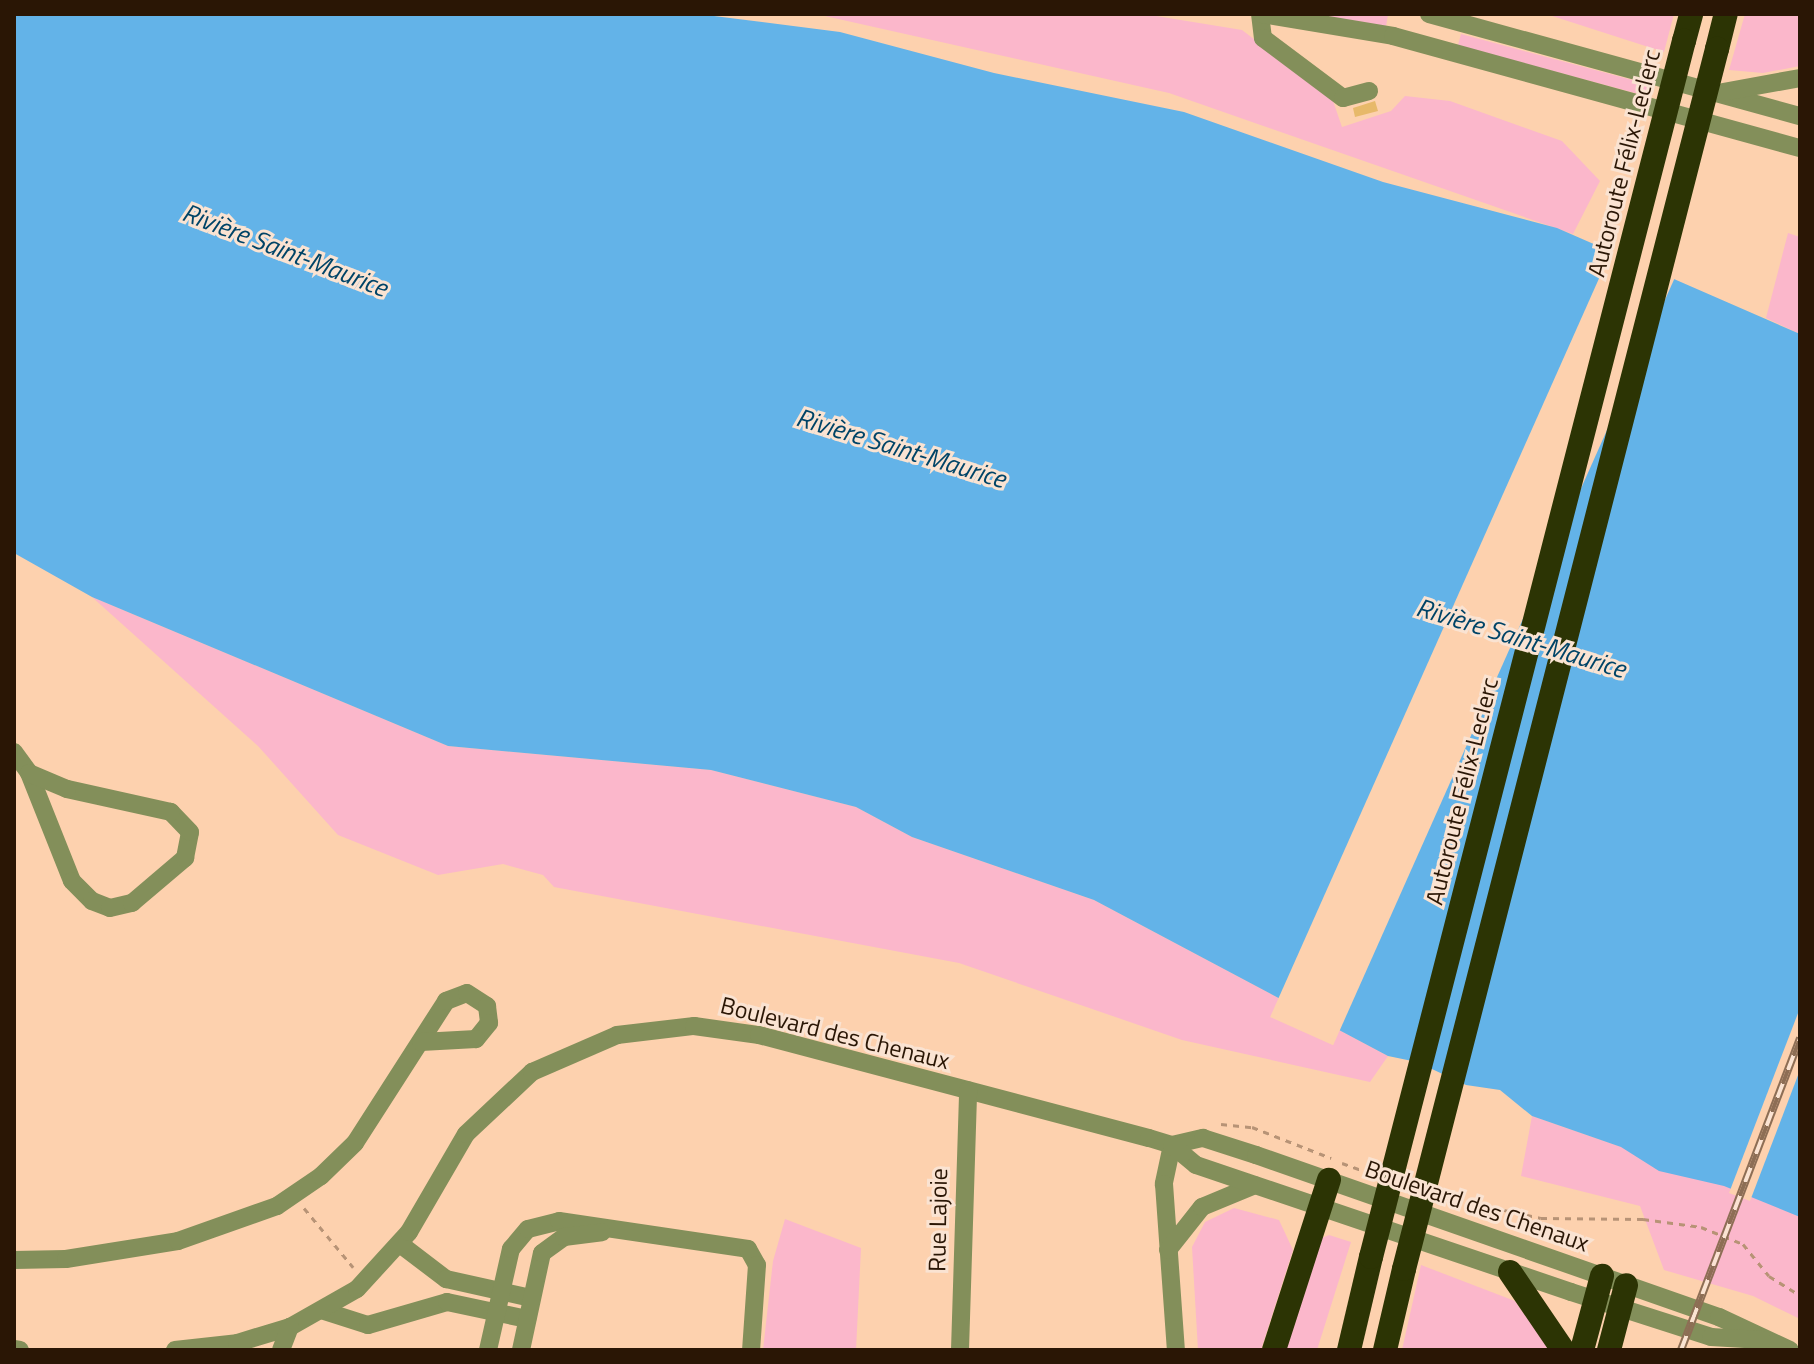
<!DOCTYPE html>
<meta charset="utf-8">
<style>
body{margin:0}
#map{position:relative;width:1814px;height:1364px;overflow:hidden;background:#fdd1ae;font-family:"Titillium Web",sans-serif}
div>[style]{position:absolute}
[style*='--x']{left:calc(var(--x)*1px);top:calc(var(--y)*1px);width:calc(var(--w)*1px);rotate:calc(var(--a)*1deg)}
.green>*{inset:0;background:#fbb7cb;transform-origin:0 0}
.water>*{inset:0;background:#63b3e8}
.pier>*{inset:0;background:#fdd1ae;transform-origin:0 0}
.building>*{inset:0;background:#e7b96a}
.path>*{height:3px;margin-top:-1.5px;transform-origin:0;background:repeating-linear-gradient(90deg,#b79376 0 6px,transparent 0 12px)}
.minor>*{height:18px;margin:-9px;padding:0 9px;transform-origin:9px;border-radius:9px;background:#838f5a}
.highway>*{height:24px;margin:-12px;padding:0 12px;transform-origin:12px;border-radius:12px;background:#2c3404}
.rail>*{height:8px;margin-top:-4px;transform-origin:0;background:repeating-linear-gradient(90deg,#fae3d2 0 15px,#8d6e55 0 30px);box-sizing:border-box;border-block:2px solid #8d6e55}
.highway-bridge>*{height:24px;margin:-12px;padding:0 12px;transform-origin:12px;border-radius:12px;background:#2c3404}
span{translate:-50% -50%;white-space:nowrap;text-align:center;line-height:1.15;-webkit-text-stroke:6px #fae3d2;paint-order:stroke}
.street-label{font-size:24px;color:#2a1605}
.water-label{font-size:26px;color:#004467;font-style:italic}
.frame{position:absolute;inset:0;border:16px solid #2a1605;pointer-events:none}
</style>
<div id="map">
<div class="green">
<div style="clip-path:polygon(816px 14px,1144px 14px,1242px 30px,1332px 98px,1342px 127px,1391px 111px,1405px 96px,1450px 101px,1562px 141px,1600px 181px,1573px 234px,1169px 93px)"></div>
<div style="clip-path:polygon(1311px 14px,1384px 14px,1388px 15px,1386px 26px)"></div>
<div style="clip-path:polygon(1546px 14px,1674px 14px,1664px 52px)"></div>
<div style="clip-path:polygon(1745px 14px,1800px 14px,1800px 66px,1763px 73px,1729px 70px)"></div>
<div style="left:1461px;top:34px;width:194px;height:12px;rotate:15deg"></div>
<div style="clip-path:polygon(1788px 233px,1800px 237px,1800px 334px,1766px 318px)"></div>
<div style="clip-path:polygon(92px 597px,448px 746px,711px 770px,856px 807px,912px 837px,1094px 900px,1388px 1056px,1370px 1082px,1182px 1040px,959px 963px,554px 887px,543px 875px,503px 864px,438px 875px,338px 835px,258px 746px)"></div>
<div style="clip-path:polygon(1532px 1116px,1800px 1209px,1800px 1319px,1753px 1296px,1664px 1270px,1640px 1206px,1521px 1176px)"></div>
<div style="clip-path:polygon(1234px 1208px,1279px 1220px,1293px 1250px,1261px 1350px,1198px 1350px,1192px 1247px,1205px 1222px)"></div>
<div style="clip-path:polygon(785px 1219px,861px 1248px,856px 1350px,763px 1350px,773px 1261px)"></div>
<div style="clip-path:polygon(1329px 1235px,1351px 1242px,1317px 1350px,1285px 1350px,1322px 1238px)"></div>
<div style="clip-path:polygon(1421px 1265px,1515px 1301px,1550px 1350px,1402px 1350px)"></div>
</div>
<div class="water">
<div style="clip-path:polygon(14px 14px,698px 14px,840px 32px,994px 73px,1184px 112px,1383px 182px,1557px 228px,1800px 334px,1800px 1217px,1724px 1186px,1659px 1171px,1621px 1147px,1532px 1116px,1500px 1090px,1466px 1085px,1417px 1062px,1388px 1056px,1094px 900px,912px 837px,856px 807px,711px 770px,448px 746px,92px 597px,14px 553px)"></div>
</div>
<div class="pier">
<div style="left:1613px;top:247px;width:69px;height:843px;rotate:24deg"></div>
<div style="clip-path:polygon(1800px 1008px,1800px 1070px,1750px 1201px,1729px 1193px)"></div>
</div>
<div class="building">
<div style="clip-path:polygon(1375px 101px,1378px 111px,1355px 117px,1353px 108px)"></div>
</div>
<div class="path">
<div style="--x:1221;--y:1124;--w:31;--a:6"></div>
<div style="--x:1252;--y:1127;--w:85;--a:21.4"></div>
<div style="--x:1342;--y:1163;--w:32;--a:20"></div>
<div style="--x:1444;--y:1197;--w:99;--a:12.2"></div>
<div style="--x:1541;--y:1218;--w:102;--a:0.6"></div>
<div style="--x:1643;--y:1219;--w:59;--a:7.9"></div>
<div style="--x:1701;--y:1227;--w:45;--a:22"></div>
<div style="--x:1743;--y:1244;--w:41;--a:50.9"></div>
<div style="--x:1769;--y:1276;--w:36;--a:32"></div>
<div style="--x:304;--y:1208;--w:77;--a:50.3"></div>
</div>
<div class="minor">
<div style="--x:1260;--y:14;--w:24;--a:83"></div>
<div style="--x:1263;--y:38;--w:100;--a:36.9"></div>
<div style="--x:1343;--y:98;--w:27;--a:-15"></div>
<div style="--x:1262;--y:14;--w:133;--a:9.5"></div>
<div style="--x:1393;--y:36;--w:422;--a:15.4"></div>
<div style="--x:1429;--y:14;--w:385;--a:15.4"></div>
<div style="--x:1723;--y:92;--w:78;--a:-10.3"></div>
<div style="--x:14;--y:752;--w:26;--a:54"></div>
<div style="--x:29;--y:773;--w:116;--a:68.3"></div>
<div style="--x:72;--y:881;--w:28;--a:45"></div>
<div style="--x:92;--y:901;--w:19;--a:21"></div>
<div style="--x:110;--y:908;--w:23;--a:-13"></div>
<div style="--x:132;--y:903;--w:70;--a:-40.3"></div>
<div style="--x:185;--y:858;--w:26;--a:-79"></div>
<div style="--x:190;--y:832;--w:28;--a:-134"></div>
<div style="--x:171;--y:812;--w:107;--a:-167.5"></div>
<div style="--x:67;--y:789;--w:41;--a:-157.2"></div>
<div style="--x:1172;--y:1145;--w:32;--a:-13"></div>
<div style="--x:1203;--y:1138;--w:56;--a:17.8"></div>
<div style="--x:1256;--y:1155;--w:491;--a:19.3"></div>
<div style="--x:1719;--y:1317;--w:78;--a:24.9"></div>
<div style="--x:1172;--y:1145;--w:40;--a:102"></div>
<div style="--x:1164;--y:1184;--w:166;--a:85.9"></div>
<div style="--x:400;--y:1244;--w:58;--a:37.3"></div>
<div style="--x:446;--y:1279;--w:87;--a:12.6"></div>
<div style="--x:1168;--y:1250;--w:55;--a:-51.7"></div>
<div style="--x:1202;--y:1207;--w:57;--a:-22.5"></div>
<div style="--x:14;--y:1260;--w:52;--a:-1.1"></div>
<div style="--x:66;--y:1259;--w:113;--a:-9.1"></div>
<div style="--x:178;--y:1241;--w:105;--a:-19.5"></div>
<div style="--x:277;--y:1206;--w:53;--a:-34.3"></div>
<div style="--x:321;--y:1176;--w:47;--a:-44.1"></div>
<div style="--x:355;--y:1143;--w:169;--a:-57.3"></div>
<div style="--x:446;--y:1001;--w:22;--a:-21"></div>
<div style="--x:467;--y:993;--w:24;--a:33"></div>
<div style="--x:487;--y:1006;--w:17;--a:83"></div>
<div style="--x:489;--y:1023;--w:21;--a:129"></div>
<div style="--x:476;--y:1039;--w:55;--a:176.9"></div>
<div style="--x:324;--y:1311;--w:46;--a:17.7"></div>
<div style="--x:368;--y:1325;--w:82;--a:-16.2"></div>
<div style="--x:447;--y:1302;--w:82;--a:12"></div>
<div style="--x:14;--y:1349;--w:6;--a:9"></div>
<div style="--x:175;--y:1350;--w:62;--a:-6.4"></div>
<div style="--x:237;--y:1343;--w:55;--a:-16.8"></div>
<div style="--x:290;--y:1327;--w:77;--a:-29.6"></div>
<div style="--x:357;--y:1289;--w:77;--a:-47.6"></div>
<div style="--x:409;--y:1232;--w:113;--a:-59.8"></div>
<div style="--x:466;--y:1134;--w:91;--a:-43.2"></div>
<div style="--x:532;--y:1072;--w:93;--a:-23.5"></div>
<div style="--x:617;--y:1035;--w:78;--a:-6.7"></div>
<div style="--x:694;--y:1026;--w:66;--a:7.9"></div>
<div style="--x:759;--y:1035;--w:403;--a:14.8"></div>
<div style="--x:1149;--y:1138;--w:24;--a:17"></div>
<div style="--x:1172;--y:1145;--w:31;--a:40"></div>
<div style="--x:1196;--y:1165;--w:396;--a:18.7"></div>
<div style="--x:1571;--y:1292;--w:147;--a:17.8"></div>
<div style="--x:1711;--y:1337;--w:51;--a:3.4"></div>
<div style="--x:281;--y:1350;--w:25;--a:-69"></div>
<div style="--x:488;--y:1350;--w:104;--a:-77.2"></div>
<div style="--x:511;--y:1249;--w:26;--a:-50"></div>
<div style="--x:528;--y:1229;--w:32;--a:-14"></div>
<div style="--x:559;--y:1221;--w:191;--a:8.4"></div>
<div style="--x:748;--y:1249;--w:18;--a:61"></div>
<div style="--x:757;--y:1265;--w:85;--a:94"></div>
<div style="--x:521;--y:1350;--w:99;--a:-77.8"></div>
<div style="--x:542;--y:1253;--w:27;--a:-36"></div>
<div style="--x:564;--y:1237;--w:38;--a:-7"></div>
<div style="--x:960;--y:1350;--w:260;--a:-88.2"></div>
</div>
<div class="highway">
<div style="--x:1684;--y:41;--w:28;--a:-75"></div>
<div style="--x:1717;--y:49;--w:36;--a:-76"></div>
<div style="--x:1510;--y:1272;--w:94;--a:55.8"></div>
<div style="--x:1274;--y:1350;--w:179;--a:-72.1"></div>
<div style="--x:1349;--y:1350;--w:96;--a:-76.7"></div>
<div style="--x:1385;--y:1350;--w:83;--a:-76.8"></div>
<div style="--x:1582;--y:1350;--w:77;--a:-74.9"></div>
<div style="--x:1609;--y:1350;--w:67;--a:-75.3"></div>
</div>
<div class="rail">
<div style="--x:1681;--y:1350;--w:334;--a:-69.1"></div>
</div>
<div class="highway-bridge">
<div style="--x:1371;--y:1257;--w:1256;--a:-75.57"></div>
<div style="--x:1404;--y:1269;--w:1260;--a:-75.61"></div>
</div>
<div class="street-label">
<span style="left:1624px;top:163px;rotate:-76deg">Autoroute Félix-Leclerc</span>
<span style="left:1462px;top:791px;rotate:-76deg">Autoroute Félix-Leclerc</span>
<span style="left:835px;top:1033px;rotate:14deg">Boulevard des Chenaux</span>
<span style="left:1477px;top:1206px;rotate:19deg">Boulevard des Chenaux</span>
<span style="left:938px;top:1220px;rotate:-89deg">Rue Lajoie</span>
</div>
<div class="water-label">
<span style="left:285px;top:250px;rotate:21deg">Rivière Saint-Maurice</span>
<span style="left:901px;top:448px;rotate:17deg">Rivière Saint-Maurice</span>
<span style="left:1521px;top:638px;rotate:17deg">Rivière Saint-Maurice</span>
</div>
<div class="frame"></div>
</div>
